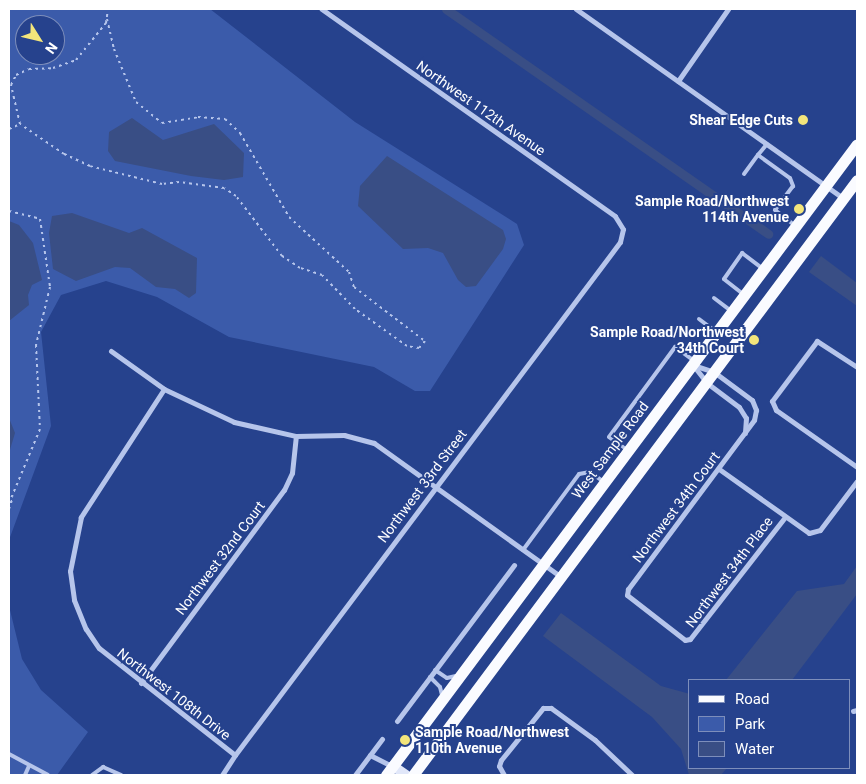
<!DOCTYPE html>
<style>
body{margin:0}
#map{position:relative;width:866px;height:784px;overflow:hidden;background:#26428d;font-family:Roboto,sans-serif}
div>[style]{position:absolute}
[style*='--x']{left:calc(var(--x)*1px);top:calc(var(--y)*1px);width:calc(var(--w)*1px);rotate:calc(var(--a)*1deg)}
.green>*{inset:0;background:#3b5baa}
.water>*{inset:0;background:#394e85}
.canal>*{height:9px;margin:-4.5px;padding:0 4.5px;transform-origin:4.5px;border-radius:4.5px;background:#394e85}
.path>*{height:2px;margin-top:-1px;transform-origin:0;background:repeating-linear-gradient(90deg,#b6c5eb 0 2.5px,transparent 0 6.5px)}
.lane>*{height:4px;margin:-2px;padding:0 2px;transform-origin:2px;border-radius:2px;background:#b6c5eb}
.street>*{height:5px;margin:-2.5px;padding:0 2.5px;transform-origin:2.5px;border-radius:2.5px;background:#b6c5eb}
.secondary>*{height:10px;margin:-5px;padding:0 5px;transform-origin:5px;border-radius:5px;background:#e1e7f9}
.primary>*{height:11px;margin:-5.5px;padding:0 5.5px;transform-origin:5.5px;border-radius:5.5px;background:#fafbff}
.dots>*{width:14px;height:14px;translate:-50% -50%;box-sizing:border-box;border:2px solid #26428d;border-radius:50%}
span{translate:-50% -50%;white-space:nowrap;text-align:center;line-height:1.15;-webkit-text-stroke:4px #26428d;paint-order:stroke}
.street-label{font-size:14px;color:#fff}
.poi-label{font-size:14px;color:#fff;font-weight:700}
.right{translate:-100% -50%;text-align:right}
.left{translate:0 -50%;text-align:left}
.frame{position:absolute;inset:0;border:10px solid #fff;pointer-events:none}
.legend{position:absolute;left:688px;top:679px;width:162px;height:90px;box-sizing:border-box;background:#26428d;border:1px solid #7d8ebb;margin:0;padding:6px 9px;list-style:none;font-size:15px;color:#fff}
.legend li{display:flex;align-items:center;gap:10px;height:25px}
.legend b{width:25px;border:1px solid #7d8ebb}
.north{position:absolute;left:15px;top:15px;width:50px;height:50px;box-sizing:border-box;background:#26428d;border:1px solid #7d8ebb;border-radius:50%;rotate:126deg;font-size:14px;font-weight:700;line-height:20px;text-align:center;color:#fff}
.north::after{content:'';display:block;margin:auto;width:18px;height:22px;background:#f3e57b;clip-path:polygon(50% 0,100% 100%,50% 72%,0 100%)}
</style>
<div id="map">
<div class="green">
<div style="clip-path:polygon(evenodd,9px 9px,210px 9px,355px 122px,517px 224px,524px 245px,430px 391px,415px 391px,374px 367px,229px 337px,157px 297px,106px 281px,61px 295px,41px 332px,51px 426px,9px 540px,9px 9px,25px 25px,55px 25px,55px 55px,25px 55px,25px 25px)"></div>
<div style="clip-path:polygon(9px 606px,22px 659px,41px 690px,88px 732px,57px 775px,9px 775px)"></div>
</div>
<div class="water">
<div style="clip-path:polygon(132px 118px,163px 140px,214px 124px,244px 153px,243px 177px,224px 180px,191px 176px,115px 161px,108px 151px,109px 132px)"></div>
<div style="clip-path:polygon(387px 156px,503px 230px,506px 239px,503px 249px,476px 286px,466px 287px,458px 280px,443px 253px,428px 248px,403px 249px,358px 206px,360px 186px)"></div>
<div style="clip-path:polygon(72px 213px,129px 233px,142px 228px,197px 258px,196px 293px,189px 298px,175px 289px,156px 287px,130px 268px,115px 267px,76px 281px,53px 269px,49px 233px,52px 216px)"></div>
<div style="clip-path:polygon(9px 221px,19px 225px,33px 243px,42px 280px,32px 285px,28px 295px,29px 305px,9px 321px)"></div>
<div style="clip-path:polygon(821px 256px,857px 283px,857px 306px,809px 272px)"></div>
<div style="clip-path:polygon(9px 418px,15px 433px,9px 453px)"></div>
<div style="clip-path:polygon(857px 566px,857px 594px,792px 680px,726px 680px,797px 591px,844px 584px)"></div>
<div style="clip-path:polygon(561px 613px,661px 686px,690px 694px,690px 768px,727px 768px,721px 775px,689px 775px,681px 749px,652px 717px,543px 636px)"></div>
</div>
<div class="canal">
<div style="--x:446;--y:9;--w:393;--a:34.9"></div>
</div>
<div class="path">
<div style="--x:107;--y:19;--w:31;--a:77"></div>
<div style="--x:114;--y:49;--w:57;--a:67.5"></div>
<div style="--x:136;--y:102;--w:33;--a:39"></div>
<div style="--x:162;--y:123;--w:36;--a:-9"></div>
<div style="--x:198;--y:117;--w:27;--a:4"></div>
<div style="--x:225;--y:119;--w:21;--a:43"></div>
<div style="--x:240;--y:133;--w:97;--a:59.7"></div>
<div style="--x:289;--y:217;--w:81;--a:42.5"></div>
<div style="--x:349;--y:272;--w:16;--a:72"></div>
<div style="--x:354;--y:287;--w:89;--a:37.3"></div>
<div style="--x:425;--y:341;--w:9;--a:131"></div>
<div style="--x:419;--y:348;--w:12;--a:-171"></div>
<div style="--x:407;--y:346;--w:64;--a:-144.6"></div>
<div style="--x:355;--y:309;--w:47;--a:-134.1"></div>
<div style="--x:322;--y:275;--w:23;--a:-162"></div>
<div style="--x:300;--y:268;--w:22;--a:-146"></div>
<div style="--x:282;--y:256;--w:76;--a:-127.5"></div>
<div style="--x:236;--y:196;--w:14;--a:-146"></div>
<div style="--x:224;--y:188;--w:45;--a:-172.4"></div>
<div style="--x:179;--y:182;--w:17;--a:173"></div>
<div style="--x:162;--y:184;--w:74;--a:-166"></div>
<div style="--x:90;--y:166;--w:29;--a:-155"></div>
<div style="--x:64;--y:154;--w:53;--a:-145.7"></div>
<div style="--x:20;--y:124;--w:40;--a:-103"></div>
<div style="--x:11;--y:85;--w:11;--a:-63"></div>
<div style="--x:16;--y:75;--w:14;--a:-25"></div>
<div style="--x:29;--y:69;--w:24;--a:-2"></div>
<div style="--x:53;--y:68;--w:24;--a:-19"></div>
<div style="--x:76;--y:60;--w:48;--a:-51"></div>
<div style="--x:106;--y:23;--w:14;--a:-82"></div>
<div style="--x:9;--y:129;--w:12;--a:-24"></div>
<div style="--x:9;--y:211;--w:32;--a:14"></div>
<div style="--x:40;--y:219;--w:69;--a:81.6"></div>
<div style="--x:50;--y:287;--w:60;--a:103.6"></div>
<div style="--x:36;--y:345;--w:84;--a:87.3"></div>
<div style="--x:40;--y:429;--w:80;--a:112.7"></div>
<div style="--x:9;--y:509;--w:13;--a:-72"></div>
</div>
<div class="lane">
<div style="--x:758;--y:155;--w:14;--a:-51"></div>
<div style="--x:744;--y:174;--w:24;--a:-54"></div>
<div style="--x:758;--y:155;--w:39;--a:36"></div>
<div style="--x:790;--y:178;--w:9;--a:69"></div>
<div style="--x:793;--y:186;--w:30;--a:127"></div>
<div style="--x:775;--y:210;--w:24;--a:38"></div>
<div style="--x:743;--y:294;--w:24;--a:-142"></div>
<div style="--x:724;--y:279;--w:32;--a:-55"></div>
<div style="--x:742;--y:253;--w:25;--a:37"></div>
<div style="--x:714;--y:298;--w:20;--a:37"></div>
<div style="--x:699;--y:319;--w:20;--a:37"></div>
<div style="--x:627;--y:450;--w:22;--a:-144"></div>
<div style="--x:609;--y:437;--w:112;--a:-53.7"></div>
<div style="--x:675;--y:347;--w:22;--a:36"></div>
<div style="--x:523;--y:550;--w:94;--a:-53.6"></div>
<div style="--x:579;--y:474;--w:11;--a:-10"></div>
<div style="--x:590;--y:472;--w:17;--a:36"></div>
<div style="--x:435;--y:670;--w:14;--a:34"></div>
<div style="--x:447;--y:678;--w:9;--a:-13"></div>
<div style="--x:430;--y:677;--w:14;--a:45"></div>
<div style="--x:440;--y:687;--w:8;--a:76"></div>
<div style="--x:9;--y:754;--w:44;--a:28.3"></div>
<div style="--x:25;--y:775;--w:10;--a:-66"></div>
<div style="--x:92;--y:775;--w:14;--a:-36"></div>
<div style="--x:103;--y:767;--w:20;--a:24"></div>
</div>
<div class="street">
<div style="--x:576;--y:9;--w:327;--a:35.3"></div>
<div style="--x:678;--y:81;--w:88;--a:-55.2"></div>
<div style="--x:111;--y:351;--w:65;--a:35.6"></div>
<div style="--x:164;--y:389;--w:77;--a:25.2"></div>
<div style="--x:234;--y:422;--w:64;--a:12.7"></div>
<div style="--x:296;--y:436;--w:48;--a:-1.2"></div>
<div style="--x:344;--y:435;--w:31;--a:15"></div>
<div style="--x:374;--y:443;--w:229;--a:35.6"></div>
<div style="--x:693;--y:365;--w:22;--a:18"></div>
<div style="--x:714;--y:372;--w:47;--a:36.4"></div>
<div style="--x:752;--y:400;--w:11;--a:68"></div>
<div style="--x:756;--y:410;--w:10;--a:101"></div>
<div style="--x:754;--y:420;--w:211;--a:126.7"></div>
<div style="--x:628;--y:589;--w:6;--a:99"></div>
<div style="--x:627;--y:595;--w:73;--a:37.8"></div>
<div style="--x:685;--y:640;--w:5;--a:-11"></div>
<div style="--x:690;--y:639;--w:155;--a:-52.1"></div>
<div style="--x:693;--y:365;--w:23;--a:52"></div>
<div style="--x:707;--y:383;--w:40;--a:37"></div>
<div style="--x:739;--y:407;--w:13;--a:58"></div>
<div style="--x:746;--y:418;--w:15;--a:94"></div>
<div style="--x:857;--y:367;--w:48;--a:-147"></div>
<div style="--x:817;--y:341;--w:75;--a:126.9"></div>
<div style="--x:772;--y:401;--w:10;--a:66"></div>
<div style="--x:776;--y:410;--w:99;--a:35.1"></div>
<div style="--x:164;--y:389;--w:153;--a:123"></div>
<div style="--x:81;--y:517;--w:55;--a:101.5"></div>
<div style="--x:70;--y:571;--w:29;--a:82"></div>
<div style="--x:74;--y:600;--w:31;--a:68"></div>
<div style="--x:86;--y:629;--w:23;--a:56"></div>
<div style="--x:99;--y:648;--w:173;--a:38.2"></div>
<div style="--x:235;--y:755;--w:24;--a:123"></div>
<div style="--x:719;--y:469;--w:110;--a:35.4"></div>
<div style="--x:809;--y:533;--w:11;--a:-15"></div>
<div style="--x:820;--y:530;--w:61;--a:-52.9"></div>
<div style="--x:141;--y:683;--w:240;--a:-53.5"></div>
<div style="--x:284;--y:490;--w:19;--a:-65"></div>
<div style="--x:292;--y:473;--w:37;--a:-84"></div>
<div style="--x:853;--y:711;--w:4;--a:-14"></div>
<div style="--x:397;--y:721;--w:195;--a:-53.1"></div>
<div style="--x:235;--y:755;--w:641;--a:-53.11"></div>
<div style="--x:620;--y:242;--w:13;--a:-77"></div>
<div style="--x:623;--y:229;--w:15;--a:-122"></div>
<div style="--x:615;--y:216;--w:359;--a:-144.8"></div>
<div style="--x:370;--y:755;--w:25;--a:27"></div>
<div style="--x:355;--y:775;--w:45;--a:-53.1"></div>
<div style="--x:504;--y:775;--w:10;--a:-119"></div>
<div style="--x:499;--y:766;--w:6;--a:-72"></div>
<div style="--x:501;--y:760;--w:67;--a:-51.1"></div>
<div style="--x:543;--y:708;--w:8;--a:0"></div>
<div style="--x:551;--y:708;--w:54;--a:36"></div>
<div style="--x:595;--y:740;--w:51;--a:43.4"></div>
</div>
<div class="secondary">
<div style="--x:393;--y:766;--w:16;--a:35"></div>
</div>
<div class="primary">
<div style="--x:386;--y:775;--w:787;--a:-53.26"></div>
<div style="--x:413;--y:775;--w:742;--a:-53.27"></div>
</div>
<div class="dots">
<div style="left:803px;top:120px;background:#f3e57b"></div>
<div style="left:799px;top:209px;background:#f3e57b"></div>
<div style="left:754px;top:340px;background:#f3e57b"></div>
<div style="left:405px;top:740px;background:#f3e57b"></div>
</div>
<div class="street-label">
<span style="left:481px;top:108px;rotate:35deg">Northwest 112th Avenue</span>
<span style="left:610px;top:450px;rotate:-53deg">West Sample Road</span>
<span style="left:422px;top:486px;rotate:-53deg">Northwest 33rd Street</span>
<span style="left:676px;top:507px;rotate:-53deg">Northwest 34th Court</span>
<span style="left:220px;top:558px;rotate:-53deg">Northwest 32nd Court</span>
<span style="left:729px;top:572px;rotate:-53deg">Northwest 34th Place</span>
<span style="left:174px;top:694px;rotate:38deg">Northwest 108th Drive</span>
</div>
<div class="poi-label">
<span class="right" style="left:793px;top:120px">Shear Edge Cuts</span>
<span class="right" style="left:789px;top:209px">Sample Road/Northwest<br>114th Avenue</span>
<span class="right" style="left:744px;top:340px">Sample Road/Northwest<br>34th Court</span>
<span class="left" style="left:415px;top:740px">Sample Road/Northwest<br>110th Avenue</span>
</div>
<div class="frame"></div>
<ul class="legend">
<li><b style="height:6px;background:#fafbff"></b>Road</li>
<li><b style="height:14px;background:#3b5baa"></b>Park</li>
<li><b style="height:14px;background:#394e85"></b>Water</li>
</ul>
<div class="north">N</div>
</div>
